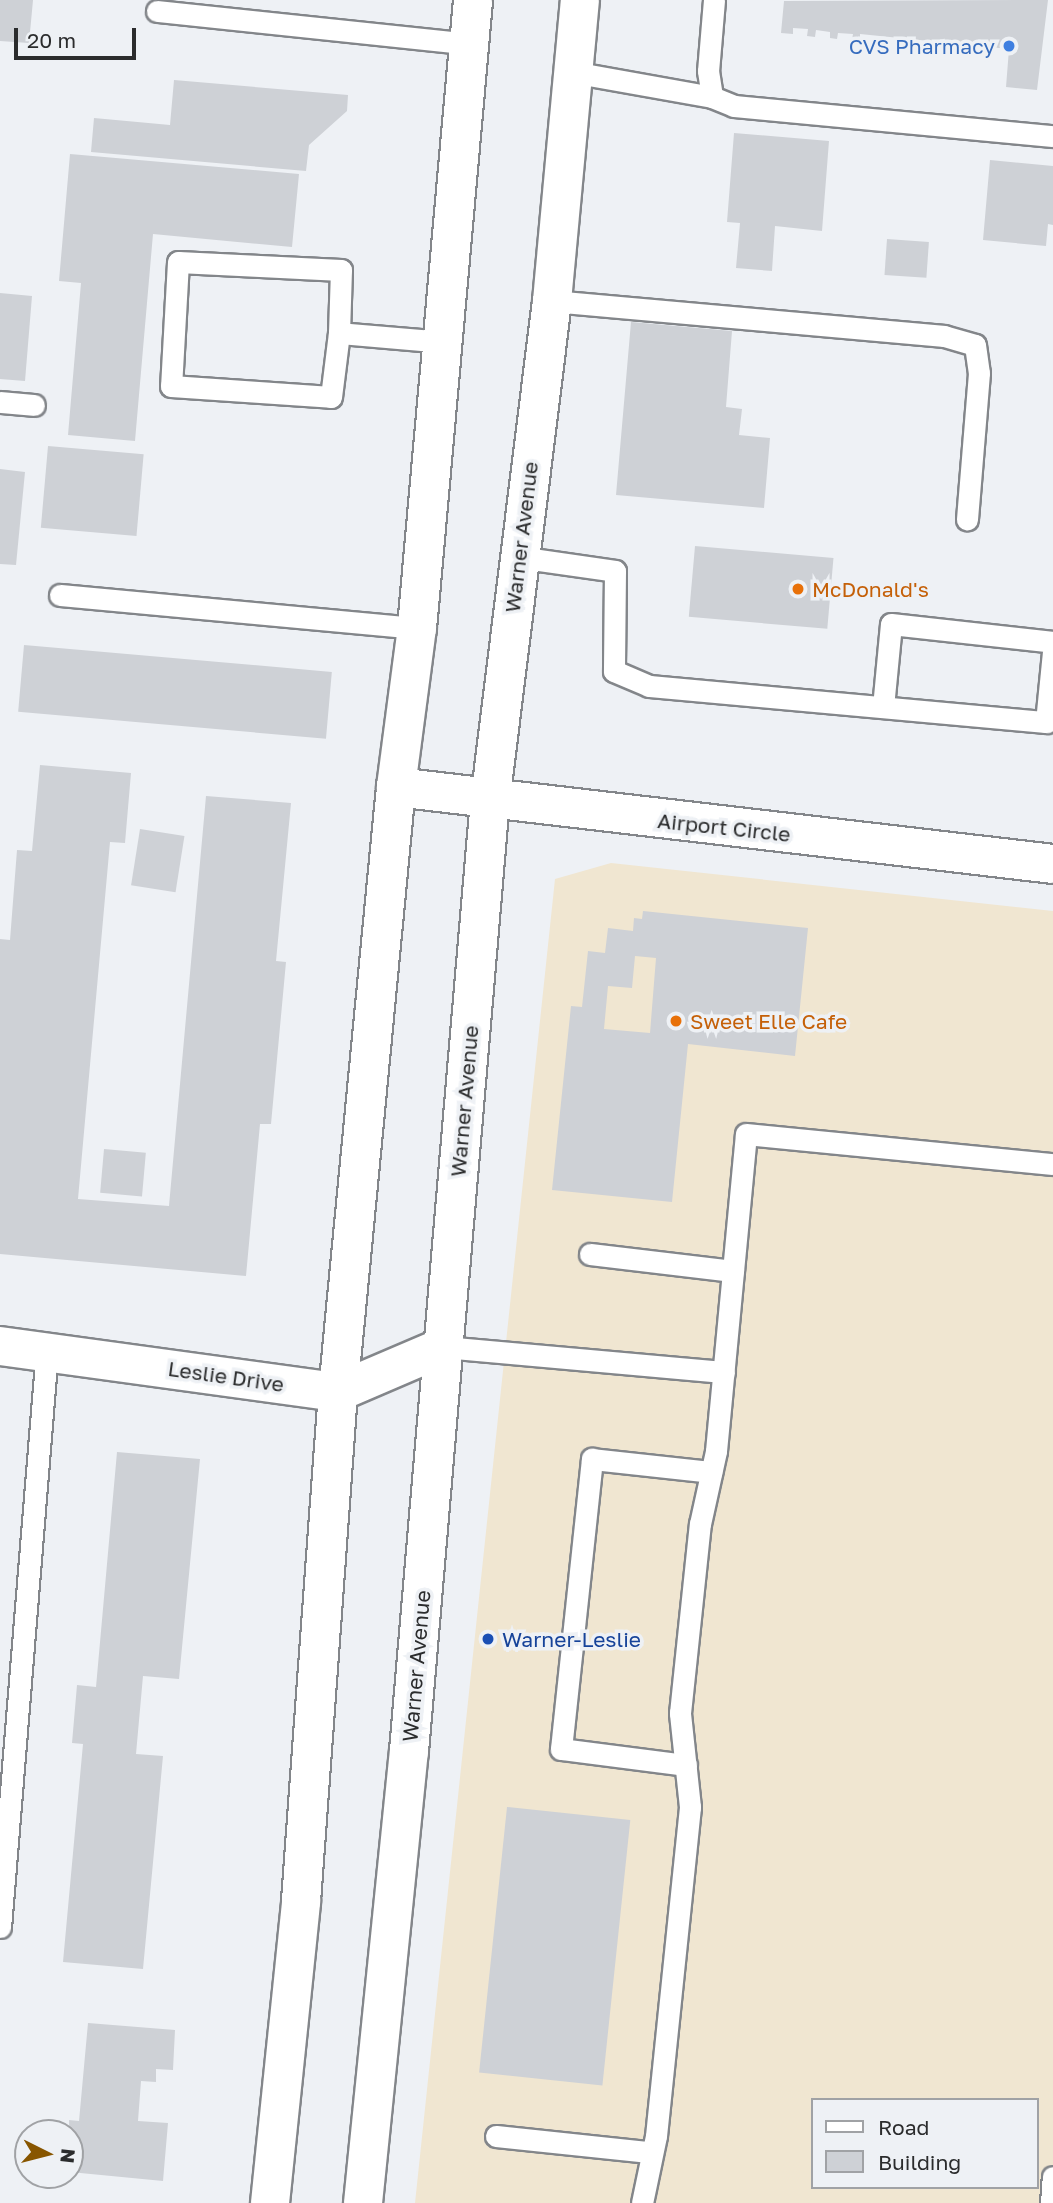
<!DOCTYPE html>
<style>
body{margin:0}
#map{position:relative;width:1053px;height:2203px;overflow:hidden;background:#eef1f5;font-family:"Golos Text",sans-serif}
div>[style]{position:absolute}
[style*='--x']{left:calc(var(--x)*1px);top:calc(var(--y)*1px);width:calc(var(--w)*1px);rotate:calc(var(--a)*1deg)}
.commercial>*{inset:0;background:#f0e6d1}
.building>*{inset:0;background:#ced1d6;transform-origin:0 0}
.roads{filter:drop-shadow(2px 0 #83868a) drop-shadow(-2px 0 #83868a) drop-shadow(0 2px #83868a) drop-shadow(0 -2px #83868a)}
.service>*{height:21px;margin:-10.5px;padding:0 10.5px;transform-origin:10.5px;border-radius:10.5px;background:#fff}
.minor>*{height:38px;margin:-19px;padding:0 19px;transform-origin:19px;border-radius:19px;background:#fff}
.primary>*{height:38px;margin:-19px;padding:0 19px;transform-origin:19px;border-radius:19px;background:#fff}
.dots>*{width:19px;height:19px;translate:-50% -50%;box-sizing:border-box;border:4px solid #eef1f5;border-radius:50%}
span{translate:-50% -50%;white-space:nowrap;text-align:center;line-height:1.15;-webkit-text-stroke:7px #eef1f5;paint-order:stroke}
.shop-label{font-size:21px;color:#366cbe}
.right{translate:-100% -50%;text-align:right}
.street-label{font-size:21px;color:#2b2c2d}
.food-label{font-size:21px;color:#c56008}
.left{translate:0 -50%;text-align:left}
.transit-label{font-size:21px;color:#164399}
.legend{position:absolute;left:811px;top:2098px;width:228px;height:91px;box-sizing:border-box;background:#eef1f5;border:2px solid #a0a2a5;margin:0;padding:9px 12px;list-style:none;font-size:21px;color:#2b2c2d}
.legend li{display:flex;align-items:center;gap:14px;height:35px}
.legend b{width:35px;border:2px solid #a0a2a5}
.north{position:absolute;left:14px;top:2119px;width:70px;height:70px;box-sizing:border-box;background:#eef1f5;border:2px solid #a0a2a5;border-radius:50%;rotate:96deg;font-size:19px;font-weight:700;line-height:28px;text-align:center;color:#2b2c2d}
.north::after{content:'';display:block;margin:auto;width:24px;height:32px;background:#885600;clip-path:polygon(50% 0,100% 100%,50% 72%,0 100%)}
.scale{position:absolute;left:14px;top:28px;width:122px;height:32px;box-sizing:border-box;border:4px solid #2b2c2d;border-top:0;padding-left:9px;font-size:21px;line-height:24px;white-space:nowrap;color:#2b2c2d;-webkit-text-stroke:5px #eef1f5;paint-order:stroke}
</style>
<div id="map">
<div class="commercial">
<div style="clip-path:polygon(evenodd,611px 863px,1053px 911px,1053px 2203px,415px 2203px,555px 879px,611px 863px,813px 2100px,1037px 2100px,1037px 2187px,813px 2187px,813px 2100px)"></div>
</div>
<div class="building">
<div style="clip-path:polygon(0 0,33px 0,29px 43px,0 41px)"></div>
<div style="clip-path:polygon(1048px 0,1037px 90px,1006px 87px,1009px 49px,860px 34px,860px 41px,852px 40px,853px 34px,838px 33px,837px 39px,830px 38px,830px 32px,816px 30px,815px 37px,807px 36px,808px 29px,793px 28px,793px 34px,781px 33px,784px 1px)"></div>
<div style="clip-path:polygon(174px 80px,348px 95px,347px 111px,309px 145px,306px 171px,91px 152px,94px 118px,170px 125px)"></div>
<div style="clip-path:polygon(734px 133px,829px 141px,822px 231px,775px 226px,772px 271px,736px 268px,740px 223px,727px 222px)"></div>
<div style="clip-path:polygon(70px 154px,299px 174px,292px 247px,153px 234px,135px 441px,68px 435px,81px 283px,59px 281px)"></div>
<div style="clip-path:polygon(990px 160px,1053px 166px,1053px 225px,1048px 224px,1046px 246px,983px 240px)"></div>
<div style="left:887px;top:239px;width:42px;height:36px;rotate:4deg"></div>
<div style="clip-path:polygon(0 293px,32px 296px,25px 381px,0 379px)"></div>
<div style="clip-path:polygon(631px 322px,732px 331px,726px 407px,742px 409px,739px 435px,770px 438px,764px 508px,616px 495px)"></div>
<div style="left:48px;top:446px;width:96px;height:82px;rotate:5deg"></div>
<div style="clip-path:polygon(0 469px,25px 472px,16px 565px,0 564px)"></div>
<div style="left:695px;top:546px;width:139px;height:71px;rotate:5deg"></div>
<div style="left:24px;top:645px;width:309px;height:67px;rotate:5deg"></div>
<div style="clip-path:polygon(40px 765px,131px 773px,125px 843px,110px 842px,78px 1199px,169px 1206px,206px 796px,291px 803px,276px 961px,286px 962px,271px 1124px,260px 1124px,246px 1276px,0 1254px,0 939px,10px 940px,17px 850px,32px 851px)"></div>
<div style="left:140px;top:829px;width:45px;height:57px;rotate:9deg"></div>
<div style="clip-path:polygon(evenodd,643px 911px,808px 928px,795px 1056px,688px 1044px,672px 1202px,552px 1190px,571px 1006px,582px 1007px,588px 951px,605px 953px,608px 928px,633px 931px,634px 918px,642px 919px,643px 911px,635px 956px,656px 958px,650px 1033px,604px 1029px,608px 986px,632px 988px,635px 956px)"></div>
<div style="left:104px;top:1149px;width:42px;height:44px;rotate:5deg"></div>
<div style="clip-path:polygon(117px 1452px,200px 1459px,179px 1679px,143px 1676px,136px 1754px,163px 1756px,143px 1969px,63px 1962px,83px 1744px,72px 1743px,77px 1685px,96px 1687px)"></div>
<div style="left:507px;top:1807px;width:124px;height:267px;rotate:6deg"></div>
<div style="clip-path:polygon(88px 2023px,175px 2030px,173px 2070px,156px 2069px,156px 2082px,141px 2081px,138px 2121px,168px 2123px,163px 2181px,70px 2172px,69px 2120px,79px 2121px)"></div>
</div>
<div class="roads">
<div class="service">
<div style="--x:714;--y:0;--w:71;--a:94.8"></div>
<div style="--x:708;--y:71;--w:26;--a:81"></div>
<div style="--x:712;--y:97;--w:24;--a:22"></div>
<div style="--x:734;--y:106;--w:320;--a:5.4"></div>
<div style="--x:157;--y:11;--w:314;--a:6"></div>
<div style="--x:572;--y:72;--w:142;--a:10.1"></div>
<div style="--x:552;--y:301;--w:394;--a:5.1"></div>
<div style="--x:944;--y:336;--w:32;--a:16"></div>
<div style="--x:975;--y:345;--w:28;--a:82"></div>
<div style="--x:979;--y:373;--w:147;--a:94.7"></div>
<div style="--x:339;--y:333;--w:63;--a:-88.2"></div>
<div style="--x:341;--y:270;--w:163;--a:-177.2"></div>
<div style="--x:178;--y:262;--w:124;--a:93.2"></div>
<div style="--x:171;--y:386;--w:160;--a:3.9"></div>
<div style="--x:331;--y:397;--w:64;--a:-82.9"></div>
<div style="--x:339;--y:333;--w:104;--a:4.9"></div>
<div style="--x:0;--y:402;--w:34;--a:5"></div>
<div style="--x:518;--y:557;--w:98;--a:8.2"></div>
<div style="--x:615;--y:571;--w:100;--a:90.6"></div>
<div style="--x:614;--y:671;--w:38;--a:23"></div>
<div style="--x:649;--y:686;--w:399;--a:5.2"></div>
<div style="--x:1046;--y:722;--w:70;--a:-84.3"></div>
<div style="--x:60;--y:595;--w:359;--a:5.3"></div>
<div style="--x:883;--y:707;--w:83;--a:-84.5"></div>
<div style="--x:891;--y:624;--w:163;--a:6.3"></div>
<div style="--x:590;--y:1254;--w:144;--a:6.8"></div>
<div style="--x:443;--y:1347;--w:282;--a:5.1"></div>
<div style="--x:686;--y:1765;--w:126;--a:-172.7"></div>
<div style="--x:561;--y:1749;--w:292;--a:-83.9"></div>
<div style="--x:592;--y:1459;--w:120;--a:6.2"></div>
<div style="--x:0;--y:1927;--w:578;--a:-85.34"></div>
<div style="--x:496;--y:2136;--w:154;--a:6"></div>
<div style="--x:642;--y:2203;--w:68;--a:-78.2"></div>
<div style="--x:656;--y:2136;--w:331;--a:-84.1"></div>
<div style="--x:690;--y:1807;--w:95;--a:-96.1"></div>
<div style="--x:680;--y:1713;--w:190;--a:-84"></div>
<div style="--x:700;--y:1524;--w:75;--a:-77.6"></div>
<div style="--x:716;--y:1451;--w:318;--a:-84.6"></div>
<div style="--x:746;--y:1134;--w:308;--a:5.6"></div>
<div style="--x:1051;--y:2203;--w:26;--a:-86"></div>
</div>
<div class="minor">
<div style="--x:396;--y:787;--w:661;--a:6.68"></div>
<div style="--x:0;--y:1346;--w:341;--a:7.8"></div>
<div style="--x:338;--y:1392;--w:114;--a:-23.2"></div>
</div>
<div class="primary">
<div style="--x:270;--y:2203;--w:304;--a:-84.1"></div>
<div style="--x:301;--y:1901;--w:510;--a:-85.84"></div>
<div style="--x:338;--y:1392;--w:608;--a:-84.52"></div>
<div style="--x:396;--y:787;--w:160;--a:-82.5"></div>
<div style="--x:417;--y:628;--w:630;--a:-84.9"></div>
<div style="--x:363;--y:2203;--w:454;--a:-84.2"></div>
<div style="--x:409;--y:1751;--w:953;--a:-85.13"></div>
<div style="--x:490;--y:801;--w:504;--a:-82.93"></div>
<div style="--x:552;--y:301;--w:302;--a:-84.7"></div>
</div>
</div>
<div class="dots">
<div style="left:1009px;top:46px;background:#3f7fe0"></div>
<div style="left:798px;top:589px;background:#e8710a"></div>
<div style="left:676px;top:1021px;background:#e8710a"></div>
<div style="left:488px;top:1639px;background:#1a4fb4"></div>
</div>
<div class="shop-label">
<span class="right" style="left:995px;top:46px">CVS Pharmacy</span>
</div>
<div class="street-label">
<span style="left:521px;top:537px;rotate:-83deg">Warner Avenue</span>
<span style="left:724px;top:827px;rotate:6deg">Airport Circle</span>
<span style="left:464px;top:1101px;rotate:-85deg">Warner Avenue</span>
<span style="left:226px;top:1376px;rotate:8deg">Leslie Drive</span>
<span style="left:416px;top:1666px;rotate:-85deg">Warner Avenue</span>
</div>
<div class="food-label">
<span class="left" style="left:812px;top:589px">McDonald's</span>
<span class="left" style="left:690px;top:1021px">Sweet Elle Cafe</span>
</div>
<div class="transit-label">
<span class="left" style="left:502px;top:1639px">Warner-Leslie</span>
</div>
<ul class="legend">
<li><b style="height:9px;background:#fff"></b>Road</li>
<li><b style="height:19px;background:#ced1d6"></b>Building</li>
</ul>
<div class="north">N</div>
<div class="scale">20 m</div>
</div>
